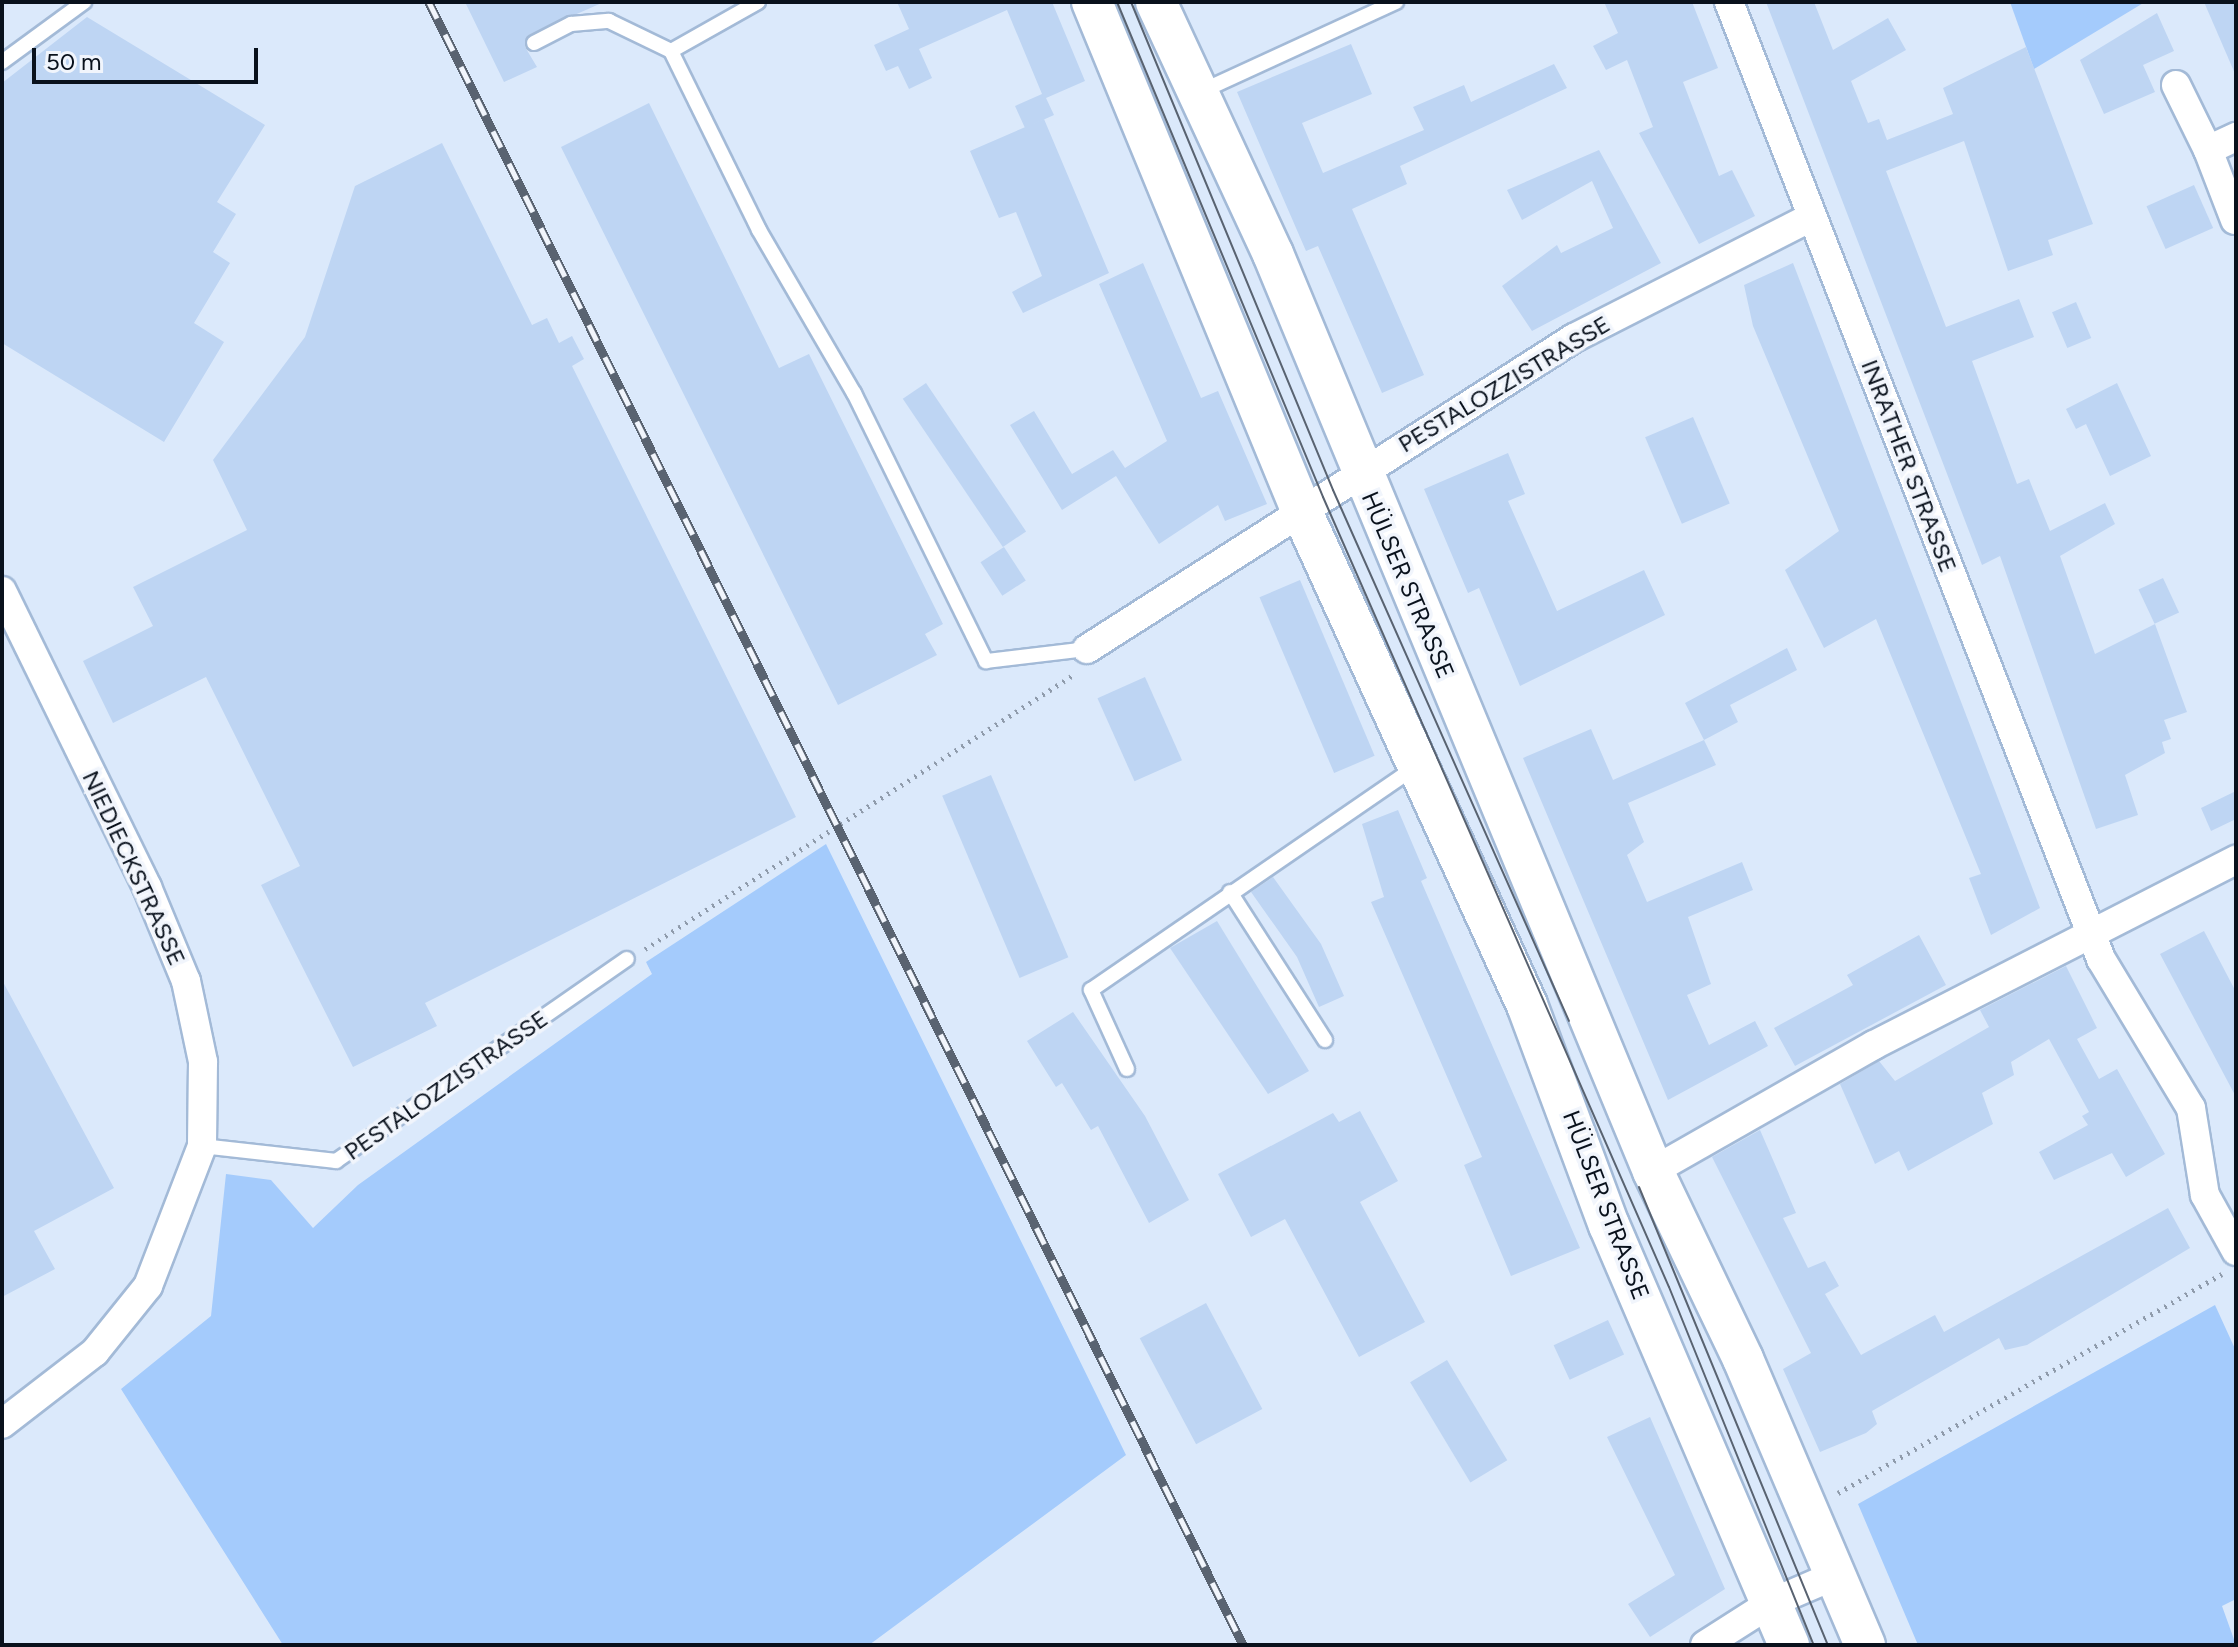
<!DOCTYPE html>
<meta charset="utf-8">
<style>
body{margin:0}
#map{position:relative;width:2238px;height:1647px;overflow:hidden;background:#dbe9fb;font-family:Figtree,sans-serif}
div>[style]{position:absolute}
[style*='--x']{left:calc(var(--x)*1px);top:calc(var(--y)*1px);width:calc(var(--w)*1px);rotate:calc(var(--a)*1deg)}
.green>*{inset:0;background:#a4cbfc}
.building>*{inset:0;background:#bed5f3;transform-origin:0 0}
.path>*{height:5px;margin-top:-2.5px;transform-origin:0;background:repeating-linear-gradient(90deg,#8f9bab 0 2px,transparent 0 8px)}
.roads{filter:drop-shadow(2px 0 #a3bad7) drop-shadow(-2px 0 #a3bad7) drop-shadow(0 2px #a3bad7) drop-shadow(0 -2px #a3bad7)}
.lane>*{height:14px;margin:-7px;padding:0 7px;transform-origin:7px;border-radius:7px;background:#fff}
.street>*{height:28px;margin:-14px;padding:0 14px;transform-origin:14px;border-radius:14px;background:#fff}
.secondary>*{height:40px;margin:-20px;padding:0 20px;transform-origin:20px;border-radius:20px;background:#fff}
.tram>*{height:2px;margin:-1px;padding:0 1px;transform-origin:1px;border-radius:1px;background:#596371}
.rail>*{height:9px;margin-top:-4.5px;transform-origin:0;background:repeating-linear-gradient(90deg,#f1f5fc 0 18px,#596371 0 36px);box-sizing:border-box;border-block:2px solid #596371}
span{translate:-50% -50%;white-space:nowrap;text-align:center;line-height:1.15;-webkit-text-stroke:7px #f1f5fc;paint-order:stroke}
.street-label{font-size:24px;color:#09111c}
.frame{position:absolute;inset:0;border:4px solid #09111c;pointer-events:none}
.scale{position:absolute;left:32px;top:48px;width:226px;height:36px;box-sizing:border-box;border:4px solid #09111c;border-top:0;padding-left:10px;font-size:24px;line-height:28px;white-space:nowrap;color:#09111c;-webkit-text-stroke:6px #f1f5fc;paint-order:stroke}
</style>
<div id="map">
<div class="green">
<div style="clip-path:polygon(2010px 2px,2145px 2px,2034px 69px)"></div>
<div style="clip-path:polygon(826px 844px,1126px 1455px,869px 1645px,283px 1645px,121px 1389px,211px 1316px,226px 1174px,271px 1180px,313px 1228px,358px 1185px,652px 974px,646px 962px)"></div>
<div style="clip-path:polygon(2215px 1305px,2236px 1351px,2236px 1599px,2222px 1606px,2236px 1645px,1918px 1645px,1858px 1504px)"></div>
</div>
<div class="building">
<div style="clip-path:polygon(465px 2px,604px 2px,529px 35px,525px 47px,537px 67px,504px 82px)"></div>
<div style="clip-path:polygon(897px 2px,1052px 2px,1085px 81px,1046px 98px,1054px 115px,1025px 128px,1015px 106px,1042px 94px,1007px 10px,919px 49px,932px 78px,909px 89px,898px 66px,886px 71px,874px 45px,909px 29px)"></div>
<div style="clip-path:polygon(1604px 2px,1692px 2px,1718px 68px,1683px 82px,1719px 176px,1732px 170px,1755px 216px,1699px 244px,1639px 133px,1653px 127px,1627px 60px,1606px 70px,1593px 46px,1618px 33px)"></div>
<div style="clip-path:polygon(1766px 2px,1814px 2px,1833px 50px,1888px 18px,1906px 50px,1851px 81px,1868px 123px,1879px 119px,1887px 140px,1953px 114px,1943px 88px,2026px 47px,2093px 224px,2048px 240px,2053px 255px,2008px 271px,1964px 141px,1886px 171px,1946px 327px,2019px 299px,2034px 337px,1972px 361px,2017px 484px,2029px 479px,2050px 531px,2105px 503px,2115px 524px,2060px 556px,2095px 654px,2155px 624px,2187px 712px,2164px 720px,2171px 739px,2162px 742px,2165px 753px,2125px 775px,2138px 815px,2096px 829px,2000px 556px,1982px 565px)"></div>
<div style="clip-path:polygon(2204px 2px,2236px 2px,2236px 76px)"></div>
<div style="clip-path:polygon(2157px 13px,2174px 51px,2143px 65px,2155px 92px,2104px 114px,2080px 60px)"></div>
<div style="clip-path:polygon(87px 17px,265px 125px,217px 202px,236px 214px,213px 252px,230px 263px,194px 323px,224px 342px,164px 442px,2px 343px,2px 83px)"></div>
<div style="clip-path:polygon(1351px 44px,1372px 94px,1302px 123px,1323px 173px,1424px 130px,1413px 107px,1464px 85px,1471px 102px,1554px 64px,1567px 88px,1400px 166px,1407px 184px,1352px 209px,1424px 375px,1382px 393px,1318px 246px,1306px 251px,1237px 92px)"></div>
<div style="clip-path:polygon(649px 103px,779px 368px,809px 354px,943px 624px,925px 634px,937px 655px,838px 705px,561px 147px)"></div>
<div style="clip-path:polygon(1044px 119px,1109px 273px,1023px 313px,1012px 292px,1042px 276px,1016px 212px,999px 218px,970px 151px)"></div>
<div style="clip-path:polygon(442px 143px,532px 325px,547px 318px,559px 343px,572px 336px,584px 359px,572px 366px,796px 817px,425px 1003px,437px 1026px,353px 1067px,261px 885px,300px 866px,206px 677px,113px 723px,83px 661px,153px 626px,133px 587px,247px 530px,213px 460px,305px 337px,355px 186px)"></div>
<div style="clip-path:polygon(1599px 150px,1661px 263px,1532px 331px,1502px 286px,1557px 245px,1561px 253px,1613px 228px,1592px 181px,1522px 220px,1507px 190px)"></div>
<div style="left:2194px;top:185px;width:47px;height:52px;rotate:66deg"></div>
<div style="clip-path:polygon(1143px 263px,1201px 398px,1218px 391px,1267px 504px,1225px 521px,1218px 505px,1159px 544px,1116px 476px,1062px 510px,1010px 425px,1034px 411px,1072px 474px,1113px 450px,1125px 468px,1167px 441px,1099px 284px)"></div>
<div style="clip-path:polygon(1793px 263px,2040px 908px,1991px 935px,1969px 878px,1981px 874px,1876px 619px,1824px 648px,1785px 570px,1839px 531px,1753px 326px,1744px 285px)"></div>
<div style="left:2076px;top:302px;width:39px;height:26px;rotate:67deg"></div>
<div style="left:926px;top:383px;width:179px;height:28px;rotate:56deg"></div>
<div style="clip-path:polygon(2117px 383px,2151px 456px,2110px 476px,2086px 424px,2076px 429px,2066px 409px)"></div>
<div style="left:1693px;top:417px;width:94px;height:52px;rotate:67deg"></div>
<div style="clip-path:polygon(1508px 453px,1525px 494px,1508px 501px,1557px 611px,1644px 570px,1665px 615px,1520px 686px,1479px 588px,1468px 593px,1424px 489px)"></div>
<div style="left:1004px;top:547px;width:40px;height:28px;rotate:57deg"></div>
<div style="left:2163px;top:578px;width:38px;height:27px;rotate:65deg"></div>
<div style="left:1300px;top:580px;width:191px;height:44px;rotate:67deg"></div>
<div style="clip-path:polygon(1787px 648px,1797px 670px,1730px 705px,1738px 722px,1704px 740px,1685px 703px)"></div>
<div style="left:1145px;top:677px;width:91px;height:52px;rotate:66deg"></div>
<div style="clip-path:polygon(1591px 729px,1613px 780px,1704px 740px,1716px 765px,1628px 803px,1644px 842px,1627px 855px,1647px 902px,1742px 862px,1753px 890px,1688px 917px,1711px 984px,1687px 995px,1709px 1045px,1755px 1021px,1768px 1046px,1668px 1100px,1523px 758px)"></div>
<div style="left:991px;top:775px;width:198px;height:53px;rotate:67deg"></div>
<div style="clip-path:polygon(2236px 791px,2236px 819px,2211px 831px,2201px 808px)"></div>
<div style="clip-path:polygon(1398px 810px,1427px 878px,1421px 881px,1580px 1248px,1511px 1276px,1464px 1165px,1482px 1157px,1371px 902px,1384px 897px,1362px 824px)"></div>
<div style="clip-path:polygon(1273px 877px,1321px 944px,1344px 996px,1319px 1007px,1297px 957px,1251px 892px)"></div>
<div style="clip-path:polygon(1217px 921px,1309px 1071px,1268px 1094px,1170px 948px)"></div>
<div style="clip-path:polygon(2204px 931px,2236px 992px,2236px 1097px,2160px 954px)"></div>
<div style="clip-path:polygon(1919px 935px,1946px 985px,1795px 1066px,1774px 1028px,1853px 985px,1847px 975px)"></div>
<div style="clip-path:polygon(2066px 966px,2097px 1028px,2077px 1039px,2099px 1079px,2117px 1069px,2165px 1154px,2126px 1177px,2112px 1153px,2054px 1180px,2039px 1152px,2088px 1125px,2082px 1116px,2089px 1112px,2049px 1039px,2011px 1062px,2014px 1075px,1982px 1093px,1993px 1124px,1908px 1171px,1899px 1151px,1875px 1164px,1840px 1084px,1879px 1061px,1895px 1081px,1989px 1027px,1980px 1010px)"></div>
<div style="clip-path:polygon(2px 980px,114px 1188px,34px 1231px,55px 1269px,2px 1297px)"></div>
<div style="clip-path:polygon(1073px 1012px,1145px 1116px,1189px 1200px,1149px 1223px,1098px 1126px,1091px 1130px,1062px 1083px,1056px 1087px,1027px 1041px)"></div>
<div style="clip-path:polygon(1360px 1111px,1398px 1181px,1360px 1202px,1425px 1322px,1359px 1357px,1285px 1219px,1251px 1237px,1218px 1174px,1333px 1113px,1339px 1122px)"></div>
<div style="clip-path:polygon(1760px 1130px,1796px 1213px,1783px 1218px,1808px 1268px,1825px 1261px,1839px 1286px,1825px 1294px,1861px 1355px,1935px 1315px,1944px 1332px,2168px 1208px,2190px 1248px,2027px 1345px,2005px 1350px,1999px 1338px,1872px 1411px,1877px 1424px,1866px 1433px,1820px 1452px,1783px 1369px,1811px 1353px,1712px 1157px)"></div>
<div style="left:1206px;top:1303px;width:120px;height:75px;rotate:62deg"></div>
<div style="left:1608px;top:1320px;width:38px;height:60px;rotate:65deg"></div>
<div style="left:1447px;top:1360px;width:117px;height:43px;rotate:59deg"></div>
<div style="clip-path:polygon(1650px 1417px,1725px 1589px,1650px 1637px,1628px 1604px,1675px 1575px,1607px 1437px)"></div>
</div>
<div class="path">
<div style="--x:645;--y:949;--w:510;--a:-32.6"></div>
<div style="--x:1838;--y:1493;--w:442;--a:-29.7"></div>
</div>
<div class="roads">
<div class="lane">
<div style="--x:534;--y:43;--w:42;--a:-27.2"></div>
<div style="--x:571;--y:24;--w:38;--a:-5"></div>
<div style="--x:609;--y:21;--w:69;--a:25.8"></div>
<div style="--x:671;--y:51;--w:100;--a:-29.4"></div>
<div style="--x:671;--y:51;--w:199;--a:63.8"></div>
<div style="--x:759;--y:230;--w:189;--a:59.8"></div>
<div style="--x:854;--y:393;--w:299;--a:63.8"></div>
<div style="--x:986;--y:661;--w:102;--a:-6.8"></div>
<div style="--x:2;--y:62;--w:102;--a:-36.2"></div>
<div style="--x:1200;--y:92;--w:216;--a:-24.7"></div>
<div style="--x:1230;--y:892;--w:176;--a:57.3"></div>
<div style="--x:1127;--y:1069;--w:87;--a:-114.5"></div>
<div style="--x:1091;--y:990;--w:393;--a:-34.5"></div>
<div style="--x:202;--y:1146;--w:135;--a:6.4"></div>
<div style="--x:336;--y:1161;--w:354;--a:-34.8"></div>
</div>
<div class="street">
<div style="--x:1729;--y:2;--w:1027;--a:68.76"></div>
<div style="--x:2101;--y:959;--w:174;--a:58.9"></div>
<div style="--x:2191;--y:1108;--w:88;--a:80.9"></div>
<div style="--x:2205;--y:1195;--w:64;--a:61"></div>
<div style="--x:2176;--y:85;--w:72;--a:63.8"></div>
<div style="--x:2208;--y:150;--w:31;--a:-25"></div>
<div style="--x:2208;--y:150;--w:75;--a:68.9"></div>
<div style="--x:2;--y:591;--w:330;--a:63.9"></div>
<div style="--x:147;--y:887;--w:102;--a:67.5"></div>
<div style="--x:186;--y:981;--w:83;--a:78.1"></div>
<div style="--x:203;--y:1062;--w:84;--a:90.7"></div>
<div style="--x:202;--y:1146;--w:150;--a:111.1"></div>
<div style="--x:148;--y:1286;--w:85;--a:128.8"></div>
<div style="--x:95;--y:1352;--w:118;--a:142.3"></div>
<div style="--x:1087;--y:649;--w:578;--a:-32.56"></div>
<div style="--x:1574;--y:338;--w:266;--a:-27"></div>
<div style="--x:1653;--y:1171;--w:254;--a:-29.7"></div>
<div style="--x:1874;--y:1045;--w:407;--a:-27.1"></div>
<div style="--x:1705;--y:1645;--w:78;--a:-32.5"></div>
<div style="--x:1771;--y:1603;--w:71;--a:-23.3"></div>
</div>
<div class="secondary">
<div style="--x:1092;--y:2;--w:552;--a:67.62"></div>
<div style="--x:1302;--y:512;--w:542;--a:65.47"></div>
<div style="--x:1527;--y:1005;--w:235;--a:69.6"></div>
<div style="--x:1609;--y:1225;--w:457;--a:66.8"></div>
<div style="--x:1156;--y:2;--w:278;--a:65.1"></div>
<div style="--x:1273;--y:254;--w:993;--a:67.49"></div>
<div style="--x:1653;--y:1171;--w:208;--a:64.4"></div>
<div style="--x:1743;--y:1359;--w:311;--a:66.9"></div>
</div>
</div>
<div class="tram">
<div style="--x:1117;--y:2;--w:536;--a:67.4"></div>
<div style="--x:1323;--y:497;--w:862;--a:66.35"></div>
<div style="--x:1669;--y:1287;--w:386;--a:68"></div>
<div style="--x:1131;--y:2;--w:528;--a:67.51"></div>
<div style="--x:1333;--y:490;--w:581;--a:66.04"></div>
<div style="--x:1639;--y:1187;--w:495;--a:67.6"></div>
</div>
<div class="rail">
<div style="--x:429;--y:2;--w:1834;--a:63.64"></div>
</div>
<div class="street-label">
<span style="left:1504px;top:384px;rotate:-31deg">PESTALOZZISTRASSE</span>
<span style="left:1909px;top:466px;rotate:69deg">INRATHER STRASSE</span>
<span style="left:1408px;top:585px;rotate:67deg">HÜLSER STRASSE</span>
<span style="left:134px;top:868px;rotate:65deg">NIEDIECKSTRASSE</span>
<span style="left:446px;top:1085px;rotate:-35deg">PESTALOZZISTRASSE</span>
<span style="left:1606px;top:1205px;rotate:69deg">HÜLSER STRASSE</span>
</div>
<div class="frame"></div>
<div class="scale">50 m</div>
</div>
